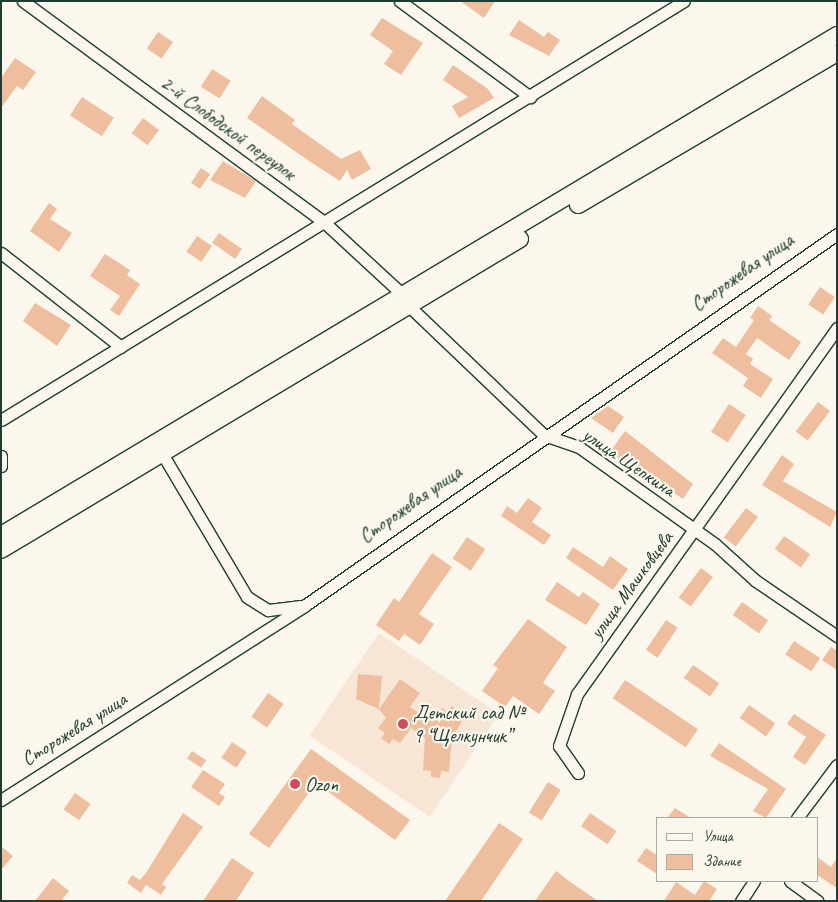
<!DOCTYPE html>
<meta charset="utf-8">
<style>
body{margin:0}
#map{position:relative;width:838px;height:902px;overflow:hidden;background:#fbf7ec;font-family:Caveat,sans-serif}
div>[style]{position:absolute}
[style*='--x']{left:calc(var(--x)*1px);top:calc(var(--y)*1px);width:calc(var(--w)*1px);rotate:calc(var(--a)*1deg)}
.built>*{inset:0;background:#f7e6d5;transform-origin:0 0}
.building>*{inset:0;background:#efbe9f;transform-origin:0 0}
.roads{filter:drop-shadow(1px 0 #1f3d34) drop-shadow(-1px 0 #1f3d34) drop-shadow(0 1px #1f3d34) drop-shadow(0 -1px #1f3d34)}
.street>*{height:11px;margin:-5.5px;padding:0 5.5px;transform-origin:5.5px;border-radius:5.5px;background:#fbf7ec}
.secondary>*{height:16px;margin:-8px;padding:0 8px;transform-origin:8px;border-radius:8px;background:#fbf7ec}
.dots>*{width:14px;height:14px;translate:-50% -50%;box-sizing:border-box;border:2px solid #fbf7ec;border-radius:50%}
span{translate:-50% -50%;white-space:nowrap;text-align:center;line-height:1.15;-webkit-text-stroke:4.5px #fbf7ec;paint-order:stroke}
.street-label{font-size:20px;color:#1f3d34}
.poi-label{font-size:20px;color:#1f3d34}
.left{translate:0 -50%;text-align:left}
.frame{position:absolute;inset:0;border:2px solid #1f3d34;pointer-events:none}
.legend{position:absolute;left:656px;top:817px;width:162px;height:65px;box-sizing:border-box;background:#fbf7ec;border:1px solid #a3ada2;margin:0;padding:6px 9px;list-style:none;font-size:15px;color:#1f3d34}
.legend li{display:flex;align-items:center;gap:10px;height:25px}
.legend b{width:25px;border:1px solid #a3ada2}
</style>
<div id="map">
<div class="built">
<div style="left:379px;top:633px;width:145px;height:124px;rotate:34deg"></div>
</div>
<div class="building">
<div style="clip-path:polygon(460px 1px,495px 1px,484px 18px)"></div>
<div style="clip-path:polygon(382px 18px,423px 43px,401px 75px,384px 64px,393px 51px,370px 35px)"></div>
<div style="clip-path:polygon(519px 20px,544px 37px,548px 32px,560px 40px,549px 56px,509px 35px)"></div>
<div style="left:158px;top:32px;width:18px;height:20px;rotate:34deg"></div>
<div style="clip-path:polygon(15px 58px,36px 72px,23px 90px,17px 86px,1px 108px,1px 78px)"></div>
<div style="clip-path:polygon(453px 65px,488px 89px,494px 98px,459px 118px,452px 106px,468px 97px,443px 80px)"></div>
<div style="left:212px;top:69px;width:22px;height:21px;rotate:32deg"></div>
<div style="clip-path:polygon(262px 96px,295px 120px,292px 124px,341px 159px,360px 150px,371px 169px,352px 180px,347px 170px,340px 181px,309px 161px,247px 118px)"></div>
<div style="left:82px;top:97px;width:38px;height:22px;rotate:33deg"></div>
<div style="left:143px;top:118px;width:20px;height:19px;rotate:37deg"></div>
<div style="clip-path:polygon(223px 161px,256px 181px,245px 198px,210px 180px)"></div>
<div style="left:201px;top:168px;width:11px;height:18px;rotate:34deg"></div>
<div style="clip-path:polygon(49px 203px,57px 209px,50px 219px,72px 233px,59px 252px,30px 231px)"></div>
<div style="left:219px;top:233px;width:28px;height:12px;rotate:35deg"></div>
<div style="left:197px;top:236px;width:18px;height:19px;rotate:34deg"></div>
<div style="clip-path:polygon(105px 254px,130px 270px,127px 275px,140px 284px,119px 316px,110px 310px,120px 296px,90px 276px)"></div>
<div style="left:820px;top:287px;width:18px;height:21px;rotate:34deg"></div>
<div style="clip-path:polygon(35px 303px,71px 325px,57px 346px,23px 321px)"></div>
<div style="clip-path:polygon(758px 306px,772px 316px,769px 320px,801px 342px,789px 360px,757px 338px,746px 354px,753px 359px,750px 364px,773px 379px,761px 398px,743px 386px,748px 378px,712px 353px,723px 338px,736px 347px,754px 320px,750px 318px)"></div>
<div style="left:818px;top:402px;width:15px;height:37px;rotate:37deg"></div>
<div style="left:729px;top:404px;width:20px;height:33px;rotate:33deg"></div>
<div style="clip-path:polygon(608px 406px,624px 417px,613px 433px,591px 418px)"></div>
<div style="clip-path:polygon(625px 431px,693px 484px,683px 499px,649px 476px,646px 480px,610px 452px)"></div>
<div style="clip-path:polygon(782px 455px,794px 464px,783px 481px,837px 512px,830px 527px,762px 485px)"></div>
<div style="clip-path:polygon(528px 498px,542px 508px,532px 522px,551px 535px,544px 545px,501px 516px,507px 506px,517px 513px)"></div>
<div style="left:746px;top:508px;width:15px;height:37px;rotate:37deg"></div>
<div style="left:784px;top:536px;width:32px;height:16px;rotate:35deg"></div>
<div style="left:467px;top:537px;width:22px;height:26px;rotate:34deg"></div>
<div style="clip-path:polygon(573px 547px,603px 567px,610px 556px,628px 569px,613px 590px,566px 558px)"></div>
<div style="clip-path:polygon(432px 553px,452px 567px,419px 614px,434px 624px,420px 645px,404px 634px,399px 641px,376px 625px,394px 598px,399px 602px)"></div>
<div style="left:701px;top:568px;width:15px;height:37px;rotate:37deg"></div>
<div style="clip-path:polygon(557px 582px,579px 597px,583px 592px,600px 604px,586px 625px,545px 600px)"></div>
<div style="left:742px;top:602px;width:32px;height:16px;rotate:35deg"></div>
<div style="clip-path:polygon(528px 619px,567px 647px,543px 683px,555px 691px,539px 714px,513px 696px,505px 707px,482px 691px,498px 668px,493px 665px)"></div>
<div style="left:666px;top:620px;width:14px;height:36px;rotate:34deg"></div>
<div style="left:794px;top:641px;width:31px;height:16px;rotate:33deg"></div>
<div style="clip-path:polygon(831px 647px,837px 651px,837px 670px,822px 660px)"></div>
<div style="left:693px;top:665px;width:32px;height:16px;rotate:35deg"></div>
<div style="clip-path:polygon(358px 674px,382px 676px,379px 709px,356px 699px)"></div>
<div style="clip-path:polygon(400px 679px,420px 693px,410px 707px,433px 722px,442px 708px,448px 712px,452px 706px,459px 711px,455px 717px,462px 722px,452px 737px,449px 772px,441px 771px,440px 778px,431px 777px,431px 771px,423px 770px,425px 738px,411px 728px,400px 743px,393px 739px,389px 744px,381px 738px,385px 733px,378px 728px,386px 718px,379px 709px)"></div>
<div style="left:625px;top:680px;width:88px;height:22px;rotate:34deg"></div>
<div style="left:268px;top:693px;width:19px;height:29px;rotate:35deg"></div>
<div style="left:749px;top:705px;width:32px;height:16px;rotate:35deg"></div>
<div style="clip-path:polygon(794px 714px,826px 735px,805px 765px,793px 757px,806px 737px,787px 724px)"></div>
<div style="left:232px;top:742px;width:18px;height:19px;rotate:34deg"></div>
<div style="clip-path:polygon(719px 743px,786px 789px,766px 818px,753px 811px,768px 789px,710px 756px)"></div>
<div style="clip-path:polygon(311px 749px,410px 820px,395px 840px,316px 783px,269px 848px,249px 834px)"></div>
<div style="left:192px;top:751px;width:17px;height:9px;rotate:33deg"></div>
<div style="clip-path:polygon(203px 770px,225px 784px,219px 793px,225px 797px,219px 806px,191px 787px)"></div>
<div style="left:548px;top:782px;width:15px;height:36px;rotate:32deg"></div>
<div style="left:75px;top:793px;width:19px;height:20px;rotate:35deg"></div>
<div style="clip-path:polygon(675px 808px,691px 818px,667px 818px)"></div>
<div style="clip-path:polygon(183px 813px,203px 827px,162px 884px,166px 887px,161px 895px,146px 885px,141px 893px,127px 883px,132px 875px,140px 880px,146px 873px)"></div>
<div style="left:590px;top:813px;width:32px;height:16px;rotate:34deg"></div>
<div style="clip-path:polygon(499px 823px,523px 839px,481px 901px,445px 901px)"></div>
<div style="clip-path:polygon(1px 846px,13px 856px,1px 870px)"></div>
<div style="clip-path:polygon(646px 848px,657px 855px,657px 874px,637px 861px)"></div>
<div style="clip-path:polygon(817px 857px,831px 867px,837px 858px,837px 888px,817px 875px)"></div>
<div style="clip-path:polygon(232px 858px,254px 873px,236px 901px,203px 901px)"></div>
<div style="clip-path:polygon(556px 871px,569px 881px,598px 901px,535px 901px)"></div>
<div style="clip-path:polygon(53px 878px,69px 891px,61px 901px,35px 901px)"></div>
<div style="clip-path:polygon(704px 881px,717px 889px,709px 901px,664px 901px,676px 882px,695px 895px)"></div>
</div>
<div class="roads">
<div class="street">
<div style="--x:23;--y:1;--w:375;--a:36.3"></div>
<div style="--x:325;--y:223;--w:106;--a:42.7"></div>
<div style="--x:400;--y:1;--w:162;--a:36.4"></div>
<div style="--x:1;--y:253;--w:152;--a:38.1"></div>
<div style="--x:411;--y:308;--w:184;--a:43.7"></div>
<div style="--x:544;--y:435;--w:37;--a:19"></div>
<div style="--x:579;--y:447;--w:167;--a:35.5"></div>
<div style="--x:715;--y:544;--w:55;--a:42.1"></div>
<div style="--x:756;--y:581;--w:98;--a:34.2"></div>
<div style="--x:1;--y:420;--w:801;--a:-31.53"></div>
<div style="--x:163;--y:455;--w:165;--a:59.4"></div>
<div style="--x:247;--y:597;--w:25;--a:32"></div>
<div style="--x:268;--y:610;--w:33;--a:-7"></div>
<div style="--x:1;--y:456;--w:10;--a:90"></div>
<div style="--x:578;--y:773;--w:33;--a:-125"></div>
<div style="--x:559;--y:746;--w:55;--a:-70.9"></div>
<div style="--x:577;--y:694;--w:449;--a:-54.6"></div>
<div style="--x:1;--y:800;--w:360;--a:-32.6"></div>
<div style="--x:304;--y:606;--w:650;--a:-34.91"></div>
<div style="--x:797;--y:818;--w:66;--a:-53"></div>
<div style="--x:790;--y:881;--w:34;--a:36"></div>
<div style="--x:741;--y:901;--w:24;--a:-57"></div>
</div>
<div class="secondary">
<div style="--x:578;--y:205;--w:300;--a:-30.4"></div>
<div style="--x:1;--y:535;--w:974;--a:-30.88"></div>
<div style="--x:1;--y:550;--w:605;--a:-30.93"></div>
</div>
</div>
<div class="dots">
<div style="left:403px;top:724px;background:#d1495b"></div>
<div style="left:295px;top:784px;background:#d1495b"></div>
</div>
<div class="street-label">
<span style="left:228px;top:128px;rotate:36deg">2-й Слободской переулок</span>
<span style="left:742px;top:272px;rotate:-35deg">Сторожевая улица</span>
<span style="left:629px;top:462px;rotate:34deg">улица Щепкина</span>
<span style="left:410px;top:504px;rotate:-35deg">Сторожевая улица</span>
<span style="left:631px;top:585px;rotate:-54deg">улица Машковцева</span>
<span style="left:74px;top:729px;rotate:-32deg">Сторожевая улица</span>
</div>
<div class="poi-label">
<span class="left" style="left:413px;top:724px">Детский сад №<br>9 “Щелкунчик”</span>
<span class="left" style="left:305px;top:784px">Ozon</span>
</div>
<div class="frame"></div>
<ul class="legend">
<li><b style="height:6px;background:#fbf7ec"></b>Улица</li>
<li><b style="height:14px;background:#efbe9f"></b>Здание</li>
</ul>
</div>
